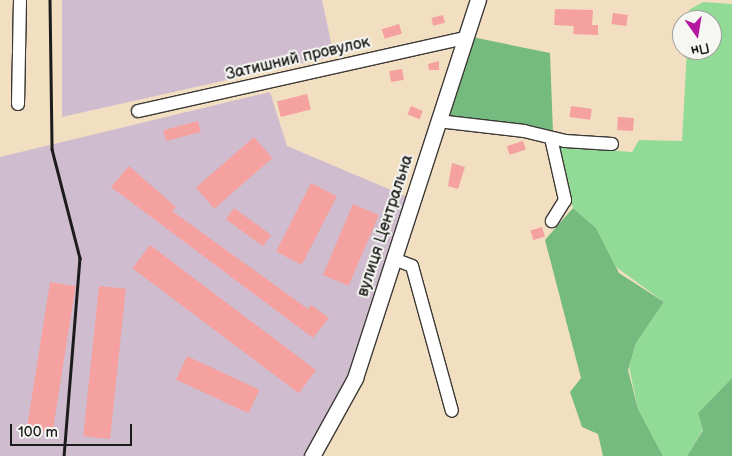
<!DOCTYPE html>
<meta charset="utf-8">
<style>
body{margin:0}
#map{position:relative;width:732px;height:456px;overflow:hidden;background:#f2dec0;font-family:"Balsamiq Sans",sans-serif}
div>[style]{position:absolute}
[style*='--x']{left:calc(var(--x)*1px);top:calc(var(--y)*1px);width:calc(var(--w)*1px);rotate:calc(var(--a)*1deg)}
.industrial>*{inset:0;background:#cfbdcf}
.green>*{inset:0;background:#92db96}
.forest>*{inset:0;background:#75bb7f}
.building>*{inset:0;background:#f4a19f;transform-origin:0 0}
.roads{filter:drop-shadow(1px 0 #3c3935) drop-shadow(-1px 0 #3c3935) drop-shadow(0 1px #3c3935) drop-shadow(0 -1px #3c3935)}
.minor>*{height:12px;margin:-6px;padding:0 6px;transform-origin:6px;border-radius:6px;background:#fff}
.major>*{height:15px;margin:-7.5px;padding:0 7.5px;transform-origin:7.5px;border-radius:7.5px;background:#fff}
.rail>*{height:2.5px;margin:-1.25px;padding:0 1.25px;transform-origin:1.25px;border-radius:1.25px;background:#1c1c1c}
span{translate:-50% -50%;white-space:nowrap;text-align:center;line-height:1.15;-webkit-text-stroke:4px #f6f6f2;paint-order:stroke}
.street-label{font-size:16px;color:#1c1c1c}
.north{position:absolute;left:672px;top:10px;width:50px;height:50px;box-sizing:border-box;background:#f6f6f2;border:1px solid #9f9f9c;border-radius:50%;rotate:167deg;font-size:14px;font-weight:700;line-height:20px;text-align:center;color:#1c1c1c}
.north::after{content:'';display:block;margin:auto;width:18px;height:22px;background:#b5179e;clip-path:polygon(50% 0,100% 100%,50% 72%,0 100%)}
.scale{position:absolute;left:10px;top:424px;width:122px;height:22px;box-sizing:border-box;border:2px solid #1c1c1c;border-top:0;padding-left:6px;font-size:15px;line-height:18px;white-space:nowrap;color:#1c1c1c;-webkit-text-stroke:4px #f6f6f2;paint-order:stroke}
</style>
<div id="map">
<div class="industrial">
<div style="clip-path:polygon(62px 0,322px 0,334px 56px,62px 117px)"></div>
<div style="clip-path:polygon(270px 92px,287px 146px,410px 198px,342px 396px,304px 456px,0 456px,0 157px)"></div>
</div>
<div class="green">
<div style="clip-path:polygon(703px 2px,732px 4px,732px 378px,698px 413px,703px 429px,687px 456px,663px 456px,638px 409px,629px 367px,636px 343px,664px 302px,616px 267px,596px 228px,573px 208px,557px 146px,632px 152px,639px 140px,682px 141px,687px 50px,712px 50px,712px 20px,688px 20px,689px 10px)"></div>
</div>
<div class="forest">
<div style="clip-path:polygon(472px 37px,550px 53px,553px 133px,446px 116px)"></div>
<div style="clip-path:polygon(573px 208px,596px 228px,619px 273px,664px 302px,636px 343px,628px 370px,638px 409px,663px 456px,603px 456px,598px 434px,582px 427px,570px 392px,581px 378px,545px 240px)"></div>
<div style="clip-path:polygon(732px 378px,732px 456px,687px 456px,703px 430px,698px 413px)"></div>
</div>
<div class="building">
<div style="clip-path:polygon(555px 9px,593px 10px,592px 25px,598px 25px,598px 35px,573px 34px,574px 26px,554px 25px)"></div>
<div style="left:613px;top:13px;width:15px;height:11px;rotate:8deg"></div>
<div style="left:443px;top:15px;width:8px;height:12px;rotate:76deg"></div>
<div style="left:399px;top:24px;width:10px;height:18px;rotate:73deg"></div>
<div style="clip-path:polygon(439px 61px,439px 70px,429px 70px,428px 64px)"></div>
<div style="left:402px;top:69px;width:11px;height:13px;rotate:80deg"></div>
<div style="left:307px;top:94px;width:16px;height:31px;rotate:76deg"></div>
<div style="left:411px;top:106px;width:13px;height:9px;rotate:23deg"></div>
<div style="left:571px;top:106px;width:21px;height:11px;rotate:8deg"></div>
<div style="left:618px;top:117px;width:16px;height:13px;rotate:4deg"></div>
<div style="left:198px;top:121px;width:11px;height:36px;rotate:75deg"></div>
<div style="left:254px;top:137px;width:28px;height:77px;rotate:49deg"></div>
<div style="left:523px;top:141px;width:9px;height:17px;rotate:72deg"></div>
<div style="clip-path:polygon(452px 163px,465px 167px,458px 189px,448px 186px)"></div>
<div style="clip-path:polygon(129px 166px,176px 207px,172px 211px,308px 309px,311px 305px,329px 318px,313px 338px,111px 187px)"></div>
<div style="left:311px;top:183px;width:29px;height:77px;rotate:27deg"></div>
<div style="left:353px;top:204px;width:28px;height:77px;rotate:23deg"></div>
<div style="left:234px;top:208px;width:46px;height:14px;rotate:36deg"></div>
<div style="left:542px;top:227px;width:10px;height:12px;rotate:73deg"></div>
<div style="left:150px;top:245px;width:208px;height:29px;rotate:37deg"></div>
<div style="left:50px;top:282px;width:26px;height:149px;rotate:9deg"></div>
<div style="left:99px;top:286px;width:27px;height:151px;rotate:6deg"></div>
<div style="left:187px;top:356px;width:80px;height:26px;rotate:25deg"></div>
</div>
<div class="roads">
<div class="minor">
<div style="--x:18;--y:104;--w:104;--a:-88.9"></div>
<div style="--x:138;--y:111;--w:335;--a:-12.6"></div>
<div style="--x:438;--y:121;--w:87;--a:6.6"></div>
<div style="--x:524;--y:131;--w:42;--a:13.7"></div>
<div style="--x:565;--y:141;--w:47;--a:3.7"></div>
<div style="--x:551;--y:138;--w:64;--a:77.3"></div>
<div style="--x:565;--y:200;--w:25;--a:122"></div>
<div style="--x:394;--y:259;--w:19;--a:21"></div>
<div style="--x:412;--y:266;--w:150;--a:74.6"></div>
</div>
<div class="major">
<div style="--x:312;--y:456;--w:89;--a:-61.1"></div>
<div style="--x:355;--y:378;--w:398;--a:-72"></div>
</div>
</div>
<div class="rail">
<div style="--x:50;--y:0;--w:149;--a:89.2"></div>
<div style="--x:52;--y:149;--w:113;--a:75.6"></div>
<div style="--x:80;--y:258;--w:199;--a:94.6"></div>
</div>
<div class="street-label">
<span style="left:298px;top:59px;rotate:-13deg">Затишний провулок</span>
<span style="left:386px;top:226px;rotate:-72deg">вулиця Центральна</span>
</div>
<div class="north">Пн</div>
<div class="scale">100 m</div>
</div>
